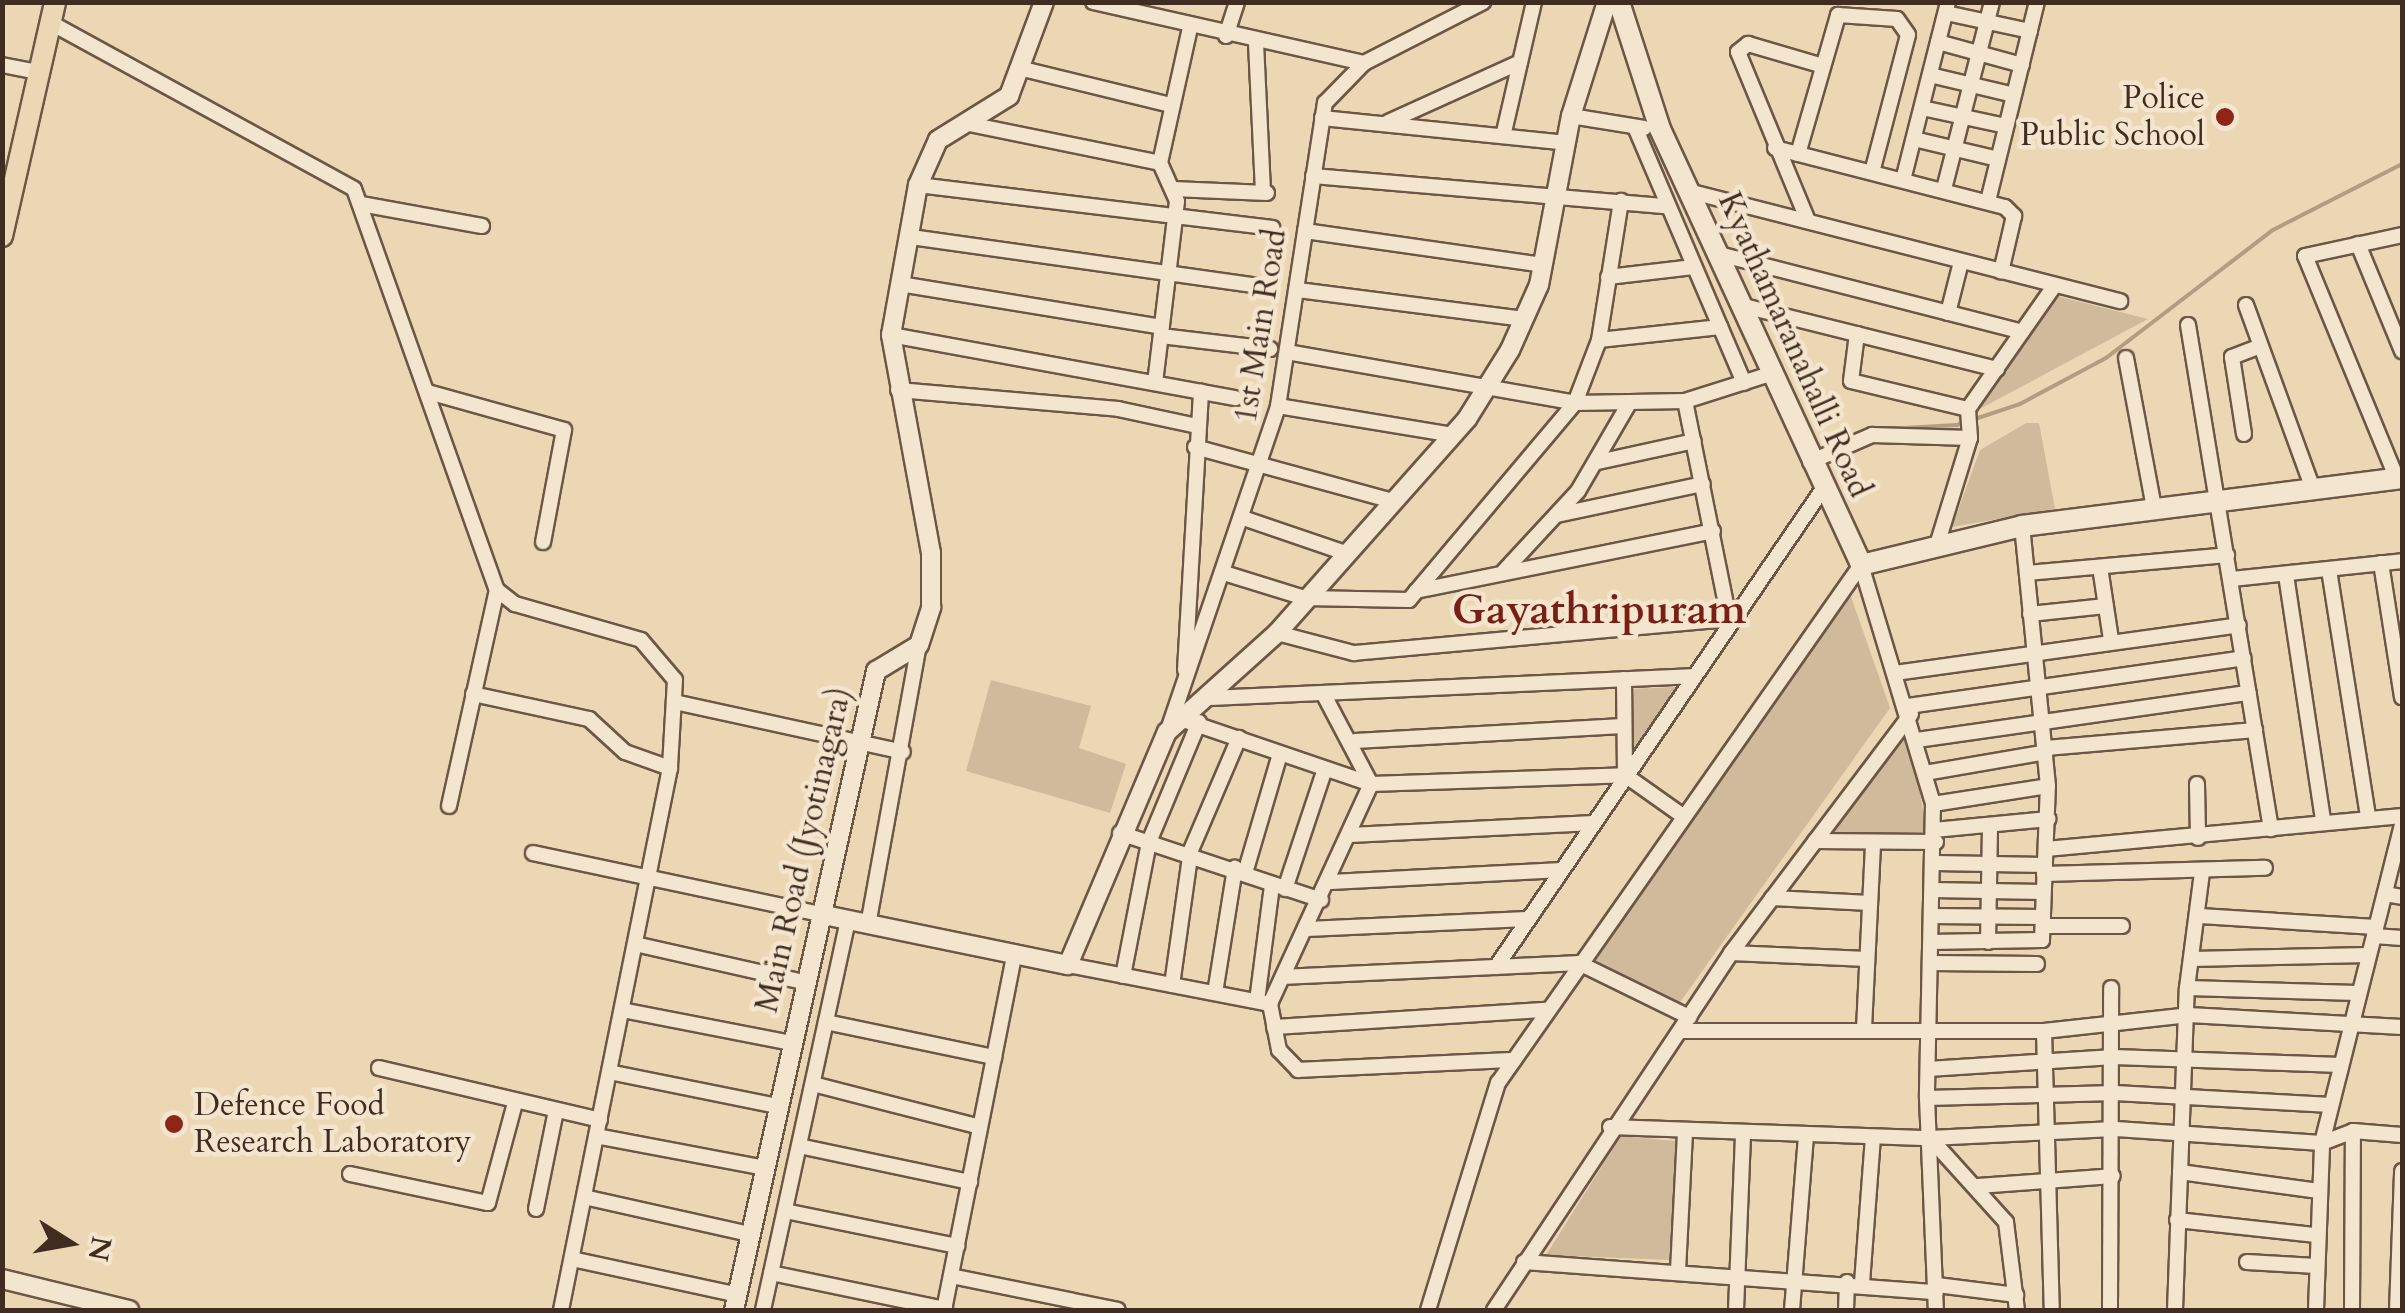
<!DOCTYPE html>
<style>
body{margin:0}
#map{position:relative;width:2405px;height:1313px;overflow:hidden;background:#ecd7b4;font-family:Cardo,serif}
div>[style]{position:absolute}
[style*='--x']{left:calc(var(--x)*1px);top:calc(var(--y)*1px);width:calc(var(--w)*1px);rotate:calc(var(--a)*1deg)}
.green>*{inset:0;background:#cfba9b}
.stream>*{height:4px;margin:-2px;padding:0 2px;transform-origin:2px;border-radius:2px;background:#b29d82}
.roads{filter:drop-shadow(2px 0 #6c5746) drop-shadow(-2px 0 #6c5746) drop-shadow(0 2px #6c5746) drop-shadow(0 -2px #6c5746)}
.minor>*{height:14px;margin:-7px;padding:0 7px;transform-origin:7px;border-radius:7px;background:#f3e5ce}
.tertiary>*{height:18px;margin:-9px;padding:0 9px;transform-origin:9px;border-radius:9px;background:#f3e5ce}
.secondary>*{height:20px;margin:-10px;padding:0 10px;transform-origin:10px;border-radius:10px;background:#f3e5ce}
.primary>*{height:20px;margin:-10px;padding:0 10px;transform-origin:10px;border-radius:10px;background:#ecd7b4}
.dots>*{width:28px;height:28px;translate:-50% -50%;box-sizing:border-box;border:5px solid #f3e5ce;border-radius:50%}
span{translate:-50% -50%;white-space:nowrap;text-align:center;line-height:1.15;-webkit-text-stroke:9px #f3e5ce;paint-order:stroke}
.poi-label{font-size:32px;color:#412c22}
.right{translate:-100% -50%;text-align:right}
.left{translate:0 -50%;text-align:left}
.street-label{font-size:32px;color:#412c22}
.district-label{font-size:42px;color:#7a1f14;font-weight:700}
.frame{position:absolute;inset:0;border:5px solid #412c22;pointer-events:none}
.north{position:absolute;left:20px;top:1193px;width:100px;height:100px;-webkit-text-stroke:8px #f3e5ce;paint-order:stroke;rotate:101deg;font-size:28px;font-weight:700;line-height:40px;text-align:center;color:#412c22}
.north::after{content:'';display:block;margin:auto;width:35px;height:45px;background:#412c22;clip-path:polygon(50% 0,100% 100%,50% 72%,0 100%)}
</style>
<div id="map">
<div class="green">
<div style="clip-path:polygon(2057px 296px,2148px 319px,1976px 411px)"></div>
<div style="clip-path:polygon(2026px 423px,2039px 423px,2055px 509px,1952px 527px,1980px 450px)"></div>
<div style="clip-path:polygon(1849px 591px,1890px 708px,1678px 1005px,1592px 958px)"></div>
<div style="clip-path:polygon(991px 680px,1091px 706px,1079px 748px,1126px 764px,1110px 813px,966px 771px)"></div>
<div style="clip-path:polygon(1679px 687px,1627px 765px,1629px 689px)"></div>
<div style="clip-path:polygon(1909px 731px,1927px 833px,1830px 835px)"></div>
<div style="clip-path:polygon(1621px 1136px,1676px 1141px,1669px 1260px,1546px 1255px)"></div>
</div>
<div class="stream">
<div style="--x:1868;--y:430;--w:89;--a:-3.2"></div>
<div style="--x:1957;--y:425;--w:66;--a:-18.4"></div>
<div style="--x:2020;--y:404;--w:98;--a:-28.1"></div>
<div style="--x:2106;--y:358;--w:210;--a:-37.5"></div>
<div style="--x:2273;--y:230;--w:145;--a:-27.1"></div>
</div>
<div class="roads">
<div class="minor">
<div style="--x:1093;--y:2;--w:278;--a:12.7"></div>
<div style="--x:1946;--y:13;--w:86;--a:12.1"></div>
<div style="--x:51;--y:23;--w:345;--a:28.7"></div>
<div style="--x:354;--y:189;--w:426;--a:70.4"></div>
<div style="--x:497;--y:590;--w:23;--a:38"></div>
<div style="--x:515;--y:604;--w:131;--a:15.9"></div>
<div style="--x:641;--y:640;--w:52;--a:49.6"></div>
<div style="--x:675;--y:680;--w:88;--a:93.3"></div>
<div style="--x:670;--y:768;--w:553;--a:101.37"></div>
<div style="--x:1226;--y:36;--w:36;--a:-72"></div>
<div style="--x:1938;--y:42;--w:87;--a:15.3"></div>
<div style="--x:1256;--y:43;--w:149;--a:87.3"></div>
<div style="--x:2;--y:65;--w:37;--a:11"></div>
<div style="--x:1023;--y:69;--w:152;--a:13.7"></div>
<div style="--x:1930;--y:75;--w:86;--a:13.4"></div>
<div style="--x:1922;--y:108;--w:86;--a:12.1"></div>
<div style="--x:1571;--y:116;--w:74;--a:9.3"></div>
<div style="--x:1322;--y:118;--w:246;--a:5.8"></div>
<div style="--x:1388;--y:122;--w:145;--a:-24.4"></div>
<div style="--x:969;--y:124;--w:195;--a:11.5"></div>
<div style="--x:1635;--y:127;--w:278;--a:66.9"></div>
<div style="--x:1504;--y:132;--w:133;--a:-77"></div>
<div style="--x:1914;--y:139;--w:86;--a:13.4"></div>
<div style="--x:1775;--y:148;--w:237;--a:14.4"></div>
<div style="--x:2005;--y:207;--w:13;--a:45"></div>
<div style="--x:2014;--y:216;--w:57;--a:103.1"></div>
<div style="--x:1798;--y:154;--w:145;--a:-73.9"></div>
<div style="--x:1838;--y:15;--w:59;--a:3.9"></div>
<div style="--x:1897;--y:19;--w:19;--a:55"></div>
<div style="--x:1908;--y:35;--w:142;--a:104.7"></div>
<div style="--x:1313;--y:176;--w:354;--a:4.9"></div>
<div style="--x:1903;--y:180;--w:184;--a:-75.8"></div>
<div style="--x:918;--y:185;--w:357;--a:6.9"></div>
<div style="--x:1173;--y:189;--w:94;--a:2.4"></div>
<div style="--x:1944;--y:189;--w:193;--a:-75.6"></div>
<div style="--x:1692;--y:192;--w:442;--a:14.3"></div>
<div style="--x:1988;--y:201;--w:205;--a:-76.2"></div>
<div style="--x:361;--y:204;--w:123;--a:10.3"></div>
<div style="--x:1808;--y:221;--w:183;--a:-112.5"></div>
<div style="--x:1738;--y:52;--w:13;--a:-39"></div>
<div style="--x:1748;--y:44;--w:78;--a:16.3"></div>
<div style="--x:1305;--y:231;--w:240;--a:8.1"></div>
<div style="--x:911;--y:237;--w:358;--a:8"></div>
<div style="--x:2358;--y:244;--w:116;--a:67.6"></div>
<div style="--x:1715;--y:253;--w:317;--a:14.4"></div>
<div style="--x:1608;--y:277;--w:86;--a:-6.7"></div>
<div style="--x:906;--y:285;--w:259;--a:9.3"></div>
<div style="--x:1298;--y:290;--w:228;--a:7.3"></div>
<div style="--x:1740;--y:305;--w:265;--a:14"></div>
<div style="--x:2246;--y:305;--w:196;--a:70"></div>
<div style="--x:1948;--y:313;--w:53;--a:-75.7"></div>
<div style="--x:2188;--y:325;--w:511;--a:80.65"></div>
<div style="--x:1857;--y:334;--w:47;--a:97.3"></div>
<div style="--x:1851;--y:381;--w:120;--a:13.5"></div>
<div style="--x:891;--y:335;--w:350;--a:10.4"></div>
<div style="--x:1161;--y:336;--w:110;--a:6.8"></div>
<div style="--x:1599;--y:340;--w:122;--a:-6.1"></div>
<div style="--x:1287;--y:352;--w:292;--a:10"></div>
<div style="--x:1575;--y:403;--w:110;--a:-1"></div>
<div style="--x:1685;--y:401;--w:89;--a:-17.6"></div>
<div style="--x:2126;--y:358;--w:153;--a:79.4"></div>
<div style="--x:1155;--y:383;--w:183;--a:-83.1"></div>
<div style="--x:1177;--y:201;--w:42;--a:-114.1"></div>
<div style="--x:1160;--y:163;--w:138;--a:-77.5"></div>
<div style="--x:898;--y:390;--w:221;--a:4.9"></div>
<div style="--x:1118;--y:409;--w:81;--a:12.1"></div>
<div style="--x:428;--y:392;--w:141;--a:15.6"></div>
<div style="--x:564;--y:430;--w:114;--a:100.6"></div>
<div style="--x:1278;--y:406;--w:177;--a:9.4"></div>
<div style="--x:2244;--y:434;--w:78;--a:-98.9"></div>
<div style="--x:2232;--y:357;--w:30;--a:-21"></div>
<div style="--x:1195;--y:447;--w:205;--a:15.3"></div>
<div style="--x:1598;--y:462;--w:98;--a:-12.3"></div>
<div style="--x:1810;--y:462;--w:68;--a:-23.5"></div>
<div style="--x:1872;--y:435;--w:98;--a:1.8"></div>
<div style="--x:2397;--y:479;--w:241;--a:-112.4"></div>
<div style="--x:2305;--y:256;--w:99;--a:-12.2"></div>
<div style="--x:1557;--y:515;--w:149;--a:-12"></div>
<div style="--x:1243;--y:518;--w:108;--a:18.9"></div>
<div style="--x:1937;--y:545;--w:112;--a:-72.9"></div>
<div style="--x:1970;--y:438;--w:29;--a:-94"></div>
<div style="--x:1968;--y:409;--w:150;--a:-55"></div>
<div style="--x:2381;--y:563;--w:136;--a:81.1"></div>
<div style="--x:1861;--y:565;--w:250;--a:73.2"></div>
<div style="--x:1933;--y:804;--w:294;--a:91.2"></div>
<div style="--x:1927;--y:1098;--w:212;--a:87.6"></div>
<div style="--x:2100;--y:567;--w:74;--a:81.4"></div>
<div style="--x:2329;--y:570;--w:250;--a:81"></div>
<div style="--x:1504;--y:571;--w:109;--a:-47.2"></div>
<div style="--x:1578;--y:491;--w:99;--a:-59.8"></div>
<div style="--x:1224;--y:573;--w:85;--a:17.2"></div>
<div style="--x:1305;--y:598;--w:104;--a:1.1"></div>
<div style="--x:1409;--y:600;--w:258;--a:-49.9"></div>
<div style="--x:1575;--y:403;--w:67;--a:-69.1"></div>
<div style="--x:1599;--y:340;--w:141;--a:-81"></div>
<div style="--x:2027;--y:573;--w:201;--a:-5.1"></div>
<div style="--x:2286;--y:575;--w:249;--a:81.4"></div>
<div style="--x:2232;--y:579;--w:171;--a:-6"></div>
<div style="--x:1416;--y:591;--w:303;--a:-11.4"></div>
<div style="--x:2030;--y:614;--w:76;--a:-6"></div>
<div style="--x:1277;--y:633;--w:80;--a:14.6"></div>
<div style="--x:1354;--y:653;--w:377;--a:-5.2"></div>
<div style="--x:1729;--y:619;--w:222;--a:-101.4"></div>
<div style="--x:1185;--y:670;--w:279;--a:-86.7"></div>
<div style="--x:1895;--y:673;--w:347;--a:-7.9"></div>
<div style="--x:1624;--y:679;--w:95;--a:89.4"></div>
<div style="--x:473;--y:694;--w:119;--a:12.2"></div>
<div style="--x:589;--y:719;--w:49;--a:42.5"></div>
<div style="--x:625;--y:752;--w:48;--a:19.6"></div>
<div style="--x:1324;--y:695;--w:101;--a:62.2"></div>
<div style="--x:1371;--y:784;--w:242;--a:114.7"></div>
<div style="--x:1270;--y:1004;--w:47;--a:78.9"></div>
<div style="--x:1279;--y:1050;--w:28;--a:46"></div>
<div style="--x:1298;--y:1070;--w:216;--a:-2.7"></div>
<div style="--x:1212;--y:698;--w:483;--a:-2.6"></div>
<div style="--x:679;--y:703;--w:229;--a:12.3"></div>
<div style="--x:1908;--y:706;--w:339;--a:-8.1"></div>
<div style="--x:1183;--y:720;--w:199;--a:18.8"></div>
<div style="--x:1371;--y:784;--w:254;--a:-2"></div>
<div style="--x:1625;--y:775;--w:67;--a:35.3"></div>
<div style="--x:1168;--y:730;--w:342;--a:-71.2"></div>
<div style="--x:1278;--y:406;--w:307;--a:-81.2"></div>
<div style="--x:1325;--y:103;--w:56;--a:-45.7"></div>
<div style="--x:1364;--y:63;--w:134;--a:-27.1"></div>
<div style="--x:1917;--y:740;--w:335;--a:-8.1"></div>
<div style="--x:1355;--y:741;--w:268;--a:-3.2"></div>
<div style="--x:2046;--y:748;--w:210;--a:-4.9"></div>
<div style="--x:1925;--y:773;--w:123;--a:-9.8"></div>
<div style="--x:2197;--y:784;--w:54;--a:88.9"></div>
<div style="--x:1933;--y:804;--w:116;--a:-8.9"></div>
<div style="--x:449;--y:806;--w:221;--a:-77.5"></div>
<div style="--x:1934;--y:830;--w:115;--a:-5.5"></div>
<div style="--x:1120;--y:833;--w:212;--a:18.4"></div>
<div style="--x:1350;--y:835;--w:244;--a:-2.8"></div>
<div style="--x:1815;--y:841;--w:121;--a:0.5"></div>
<div style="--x:2046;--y:849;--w:358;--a:-5.3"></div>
<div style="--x:533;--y:853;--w:292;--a:12"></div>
<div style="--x:1935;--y:863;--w:110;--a:1"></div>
<div style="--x:1245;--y:873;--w:124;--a:-73.6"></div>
<div style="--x:2044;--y:874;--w:221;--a:-1.6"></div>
<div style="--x:1331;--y:882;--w:231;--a:-3"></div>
<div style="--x:1285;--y:889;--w:126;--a:-71.6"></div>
<div style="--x:1933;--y:890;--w:110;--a:1"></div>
<div style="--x:2385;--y:894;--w:17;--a:10"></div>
<div style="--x:1772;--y:898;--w:98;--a:2.9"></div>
<div style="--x:1931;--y:916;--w:112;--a:0.5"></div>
<div style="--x:2200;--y:916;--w:176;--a:3.6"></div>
<div style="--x:868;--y:925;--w:285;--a:-79.7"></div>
<div style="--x:2043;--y:926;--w:79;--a:0"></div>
<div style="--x:1307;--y:929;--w:220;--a:-2.6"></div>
<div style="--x:2374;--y:936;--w:28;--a:4"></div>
<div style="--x:1931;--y:942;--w:111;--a:-1"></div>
<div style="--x:2042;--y:940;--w:154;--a:-87.8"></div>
<div style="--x:2048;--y:786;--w:261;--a:-95.7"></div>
<div style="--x:1988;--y:942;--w:113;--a:-89"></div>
<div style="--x:635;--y:944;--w:172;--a:12.7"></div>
<div style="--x:1731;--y:953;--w:136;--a:2.5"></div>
<div style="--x:2192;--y:959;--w:175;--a:-1.3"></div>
<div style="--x:1931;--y:963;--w:106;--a:0.5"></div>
<div style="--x:1068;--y:965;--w:206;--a:10.9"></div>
<div style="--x:1496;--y:967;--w:583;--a:-55.63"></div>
<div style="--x:1123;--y:976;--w:136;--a:-79"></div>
<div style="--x:1149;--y:842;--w:130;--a:-67.4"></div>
<div style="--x:1283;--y:977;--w:296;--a:-2.7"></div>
<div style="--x:1579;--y:963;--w:123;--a:26.1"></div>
<div style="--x:1172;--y:985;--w:136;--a:-82"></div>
<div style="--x:1191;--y:850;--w:122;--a:-66.8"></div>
<div style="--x:2187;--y:988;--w:171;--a:1.7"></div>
<div style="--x:1215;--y:993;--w:127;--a:-80.9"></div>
<div style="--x:1257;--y:1001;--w:117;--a:-82.6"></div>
<div style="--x:622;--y:1010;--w:172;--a:11"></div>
<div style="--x:826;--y:1022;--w:172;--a:11.8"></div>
<div style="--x:1274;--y:1027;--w:274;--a:-3.6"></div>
<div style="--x:1864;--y:1029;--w:186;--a:-87.2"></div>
<div style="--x:1680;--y:1031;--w:364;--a:0"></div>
<div style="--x:2044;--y:1031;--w:146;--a:-6.3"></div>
<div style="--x:2189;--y:1015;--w:213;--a:3.2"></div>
<div style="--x:2044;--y:1031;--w:279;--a:88.4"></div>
<div style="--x:379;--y:1068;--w:227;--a:13.2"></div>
<div style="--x:1928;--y:1069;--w:186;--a:-3.7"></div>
<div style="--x:2114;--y:1057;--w:227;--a:2"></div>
<div style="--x:609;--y:1072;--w:171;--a:11.4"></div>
<div style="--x:813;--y:1084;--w:172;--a:14.4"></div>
<div style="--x:1927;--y:1098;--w:188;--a:-1.5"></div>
<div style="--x:2115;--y:1093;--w:216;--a:3.2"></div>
<div style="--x:1610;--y:1127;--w:320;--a:2"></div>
<div style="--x:1930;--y:1138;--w:186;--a:-2.8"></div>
<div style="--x:2116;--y:1129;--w:206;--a:3.9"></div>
<div style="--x:2322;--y:1143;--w:33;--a:-21"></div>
<div style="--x:2353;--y:1131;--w:49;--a:4.7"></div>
<div style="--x:596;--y:1136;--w:173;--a:10.7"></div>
<div style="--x:1930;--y:1138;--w:113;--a:47.9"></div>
<div style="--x:2006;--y:1222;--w:89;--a:82.9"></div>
<div style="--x:799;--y:1146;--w:175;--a:11.9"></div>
<div style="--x:2180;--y:1172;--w:140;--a:7.8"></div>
<div style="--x:350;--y:1174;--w:141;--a:11.9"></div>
<div style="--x:488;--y:1203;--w:104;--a:-74.9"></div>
<div style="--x:1978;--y:1186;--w:135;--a:-4.2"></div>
<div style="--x:584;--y:1197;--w:170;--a:12.6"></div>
<div style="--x:536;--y:1209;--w:100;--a:-78.5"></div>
<div style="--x:785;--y:1211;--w:176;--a:11.5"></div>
<div style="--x:2177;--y:1220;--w:140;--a:6.2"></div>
<div style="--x:572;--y:1259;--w:170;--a:12.2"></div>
<div style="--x:1524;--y:1262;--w:413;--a:4.2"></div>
<div style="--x:2247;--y:1262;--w:69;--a:3.3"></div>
<div style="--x:1678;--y:1271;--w:138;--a:-87.1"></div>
<div style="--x:771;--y:1273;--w:178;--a:11.7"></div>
<div style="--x:951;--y:1276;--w:170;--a:11.5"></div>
<div style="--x:1862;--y:1283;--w:146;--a:-85.7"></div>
<div style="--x:1937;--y:1285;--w:80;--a:7.2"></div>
<div style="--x:763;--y:1310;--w:399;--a:-77.7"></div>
<div style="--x:944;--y:1310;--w:356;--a:-78.8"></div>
<div style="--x:1428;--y:1310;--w:238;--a:-72.9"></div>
<div style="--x:1498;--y:1083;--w:633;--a:-54.98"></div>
<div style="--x:1494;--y:1310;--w:429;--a:-56.4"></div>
<div style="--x:1731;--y:953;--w:299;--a:-53"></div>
<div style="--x:1736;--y:1310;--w:176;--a:-87.7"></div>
<div style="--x:1792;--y:1310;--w:176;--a:-85.4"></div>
<div style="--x:1846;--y:1310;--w:28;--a:-88"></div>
<div style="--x:2110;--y:1310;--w:322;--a:-89.8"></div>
<div style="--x:2175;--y:1310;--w:322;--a:-87.9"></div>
<div style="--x:2187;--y:988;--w:117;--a:-82.6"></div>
<div style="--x:2316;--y:1310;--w:167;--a:-87.9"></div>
<div style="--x:2322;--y:1143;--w:328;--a:-75.9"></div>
<div style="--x:2352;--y:1310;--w:179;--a:-89.7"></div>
<div style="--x:2397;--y:1310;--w:139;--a:-87.9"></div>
</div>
<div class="tertiary">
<div style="--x:819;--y:914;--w:254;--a:11.6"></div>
<div style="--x:1068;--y:965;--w:253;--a:-67"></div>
<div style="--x:1167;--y:732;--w:148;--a:-42"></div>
<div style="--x:1277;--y:633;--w:286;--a:-48.4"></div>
<div style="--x:1467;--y:419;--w:81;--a:-58.1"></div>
<div style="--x:1510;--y:350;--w:71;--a:-66"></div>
<div style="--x:1539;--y:285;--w:172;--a:-79.3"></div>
<div style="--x:1571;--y:116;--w:120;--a:-72.5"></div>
<div style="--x:2;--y:1279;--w:131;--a:13.7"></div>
<div style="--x:734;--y:1310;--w:655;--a:-77.47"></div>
<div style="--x:876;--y:671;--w:50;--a:-31.2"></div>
<div style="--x:919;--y:645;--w:40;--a:-72"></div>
<div style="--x:931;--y:607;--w:54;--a:-90"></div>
<div style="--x:931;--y:553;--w:222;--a:-100.4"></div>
<div style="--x:891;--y:335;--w:152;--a:-79.8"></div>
<div style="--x:918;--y:185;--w:49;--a:-66"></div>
<div style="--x:938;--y:140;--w:84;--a:-31.8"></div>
<div style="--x:1009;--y:96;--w:100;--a:-69.6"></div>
</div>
<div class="secondary">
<div style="--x:1619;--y:2;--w:133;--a:72.1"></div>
<div style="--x:1660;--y:129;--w:480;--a:65.2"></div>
<div style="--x:1861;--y:565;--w:166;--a:-13.6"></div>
<div style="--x:2022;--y:526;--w:383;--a:-7.2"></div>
</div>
<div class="primary">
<div style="--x:2;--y:236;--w:240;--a:-77.2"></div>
</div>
</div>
<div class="dots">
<div style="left:2225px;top:117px;background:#8f2418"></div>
<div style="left:174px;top:1124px;background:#8f2418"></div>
</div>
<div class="poi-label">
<span class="right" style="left:2205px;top:117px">Police<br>Public School</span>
<span class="left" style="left:194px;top:1124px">Defence Food<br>Research Laboratory</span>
</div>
<div class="street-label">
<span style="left:1261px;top:326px;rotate:-81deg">1st Main Road</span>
<span style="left:1794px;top:345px;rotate:66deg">Kyathamaranahalli Road</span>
<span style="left:804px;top:850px;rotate:-77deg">Main Road (Jyotinagara)</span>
</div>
<div class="district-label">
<span style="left:1599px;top:610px">Gayathripuram</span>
</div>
<div class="frame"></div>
<div class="north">N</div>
</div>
